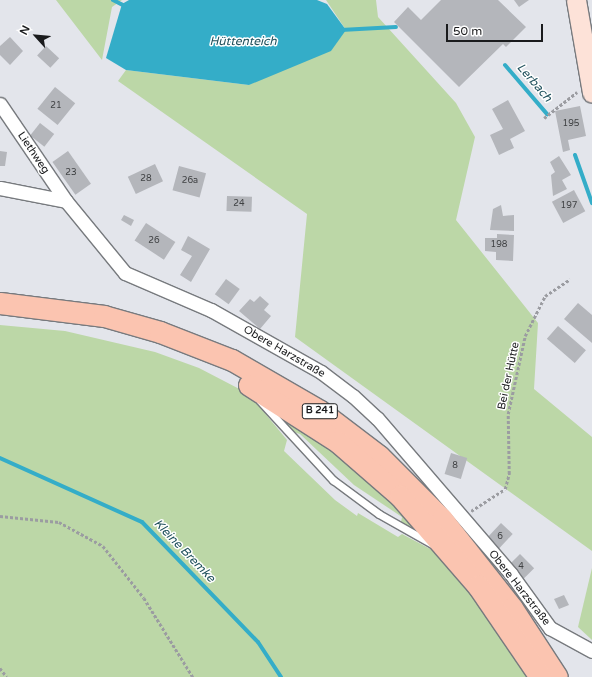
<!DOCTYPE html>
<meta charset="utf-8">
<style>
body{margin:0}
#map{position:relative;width:592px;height:677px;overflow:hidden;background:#e3e5eb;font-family:"Varela Round",sans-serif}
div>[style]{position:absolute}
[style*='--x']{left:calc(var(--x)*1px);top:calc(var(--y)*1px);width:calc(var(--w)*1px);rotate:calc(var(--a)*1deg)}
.green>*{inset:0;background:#bcd7a7}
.water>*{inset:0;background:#34adc8}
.stream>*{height:4px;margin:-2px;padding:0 2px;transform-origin:2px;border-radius:2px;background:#34adc8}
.building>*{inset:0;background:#b4b6bb;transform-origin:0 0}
.path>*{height:2.5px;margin-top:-1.25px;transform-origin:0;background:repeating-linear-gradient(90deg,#9b9ca1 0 3px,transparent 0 5px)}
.roads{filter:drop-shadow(1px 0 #777a7e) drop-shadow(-1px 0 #777a7e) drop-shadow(0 1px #777a7e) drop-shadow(0 -1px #777a7e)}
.lane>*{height:7px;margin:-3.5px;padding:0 3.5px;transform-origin:3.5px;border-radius:3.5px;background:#fff}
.street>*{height:13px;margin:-6.5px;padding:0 6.5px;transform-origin:6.5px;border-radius:6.5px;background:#fff}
.secondary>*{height:19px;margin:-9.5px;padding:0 9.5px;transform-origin:9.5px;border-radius:9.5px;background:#fde2d8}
.primary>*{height:21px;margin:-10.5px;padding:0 10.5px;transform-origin:10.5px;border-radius:10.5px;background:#fbc4b0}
span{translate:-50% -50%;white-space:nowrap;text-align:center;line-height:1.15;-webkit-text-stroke:3px #fff;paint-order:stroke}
.number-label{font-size:9px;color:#404244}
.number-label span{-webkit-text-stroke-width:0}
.shield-label span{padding:1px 3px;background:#fff;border:1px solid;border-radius:3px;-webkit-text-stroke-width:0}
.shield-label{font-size:10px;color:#1a1b1d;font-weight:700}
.street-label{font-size:11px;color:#1a1b1d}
.water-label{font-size:12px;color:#1f505c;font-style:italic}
.north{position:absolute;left:16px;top:16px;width:40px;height:40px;-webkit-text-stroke:3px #fff;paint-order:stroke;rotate:297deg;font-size:11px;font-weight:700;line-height:16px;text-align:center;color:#1a1b1d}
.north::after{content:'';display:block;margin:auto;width:14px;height:18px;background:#1a1b1d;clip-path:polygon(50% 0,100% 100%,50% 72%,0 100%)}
.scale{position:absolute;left:446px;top:24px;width:97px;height:18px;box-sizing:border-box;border:2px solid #1a1b1d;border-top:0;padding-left:5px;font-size:12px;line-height:14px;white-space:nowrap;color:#1a1b1d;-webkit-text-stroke:3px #fff;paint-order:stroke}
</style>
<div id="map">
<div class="green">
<div style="clip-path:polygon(56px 0,122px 0,112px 7px,102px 60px)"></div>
<div style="clip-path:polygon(326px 0,376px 0,378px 17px,456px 103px,475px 137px,456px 220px,538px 323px,534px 389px,592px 437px,592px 551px,295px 337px,307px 214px,118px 81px,126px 70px,249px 85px,346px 30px)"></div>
<div style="clip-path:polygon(0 325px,65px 331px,155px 352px,199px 368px,249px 394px,287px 440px,284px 451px,335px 500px,357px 516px,358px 513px,398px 537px,402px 534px,449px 559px,532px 677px,0 677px)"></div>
<div style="clip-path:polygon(271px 408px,335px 448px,429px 538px,401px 522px,402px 517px,354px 485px,300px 434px,293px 432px)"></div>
<div style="clip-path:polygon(592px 568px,592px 640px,578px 627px)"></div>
</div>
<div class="water">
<div style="clip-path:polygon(129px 0,317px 0,327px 4px,346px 30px,331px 51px,249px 85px,126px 70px,106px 58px,122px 4px)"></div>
</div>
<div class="stream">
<div style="--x:113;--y:0;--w:13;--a:27"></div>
<div style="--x:341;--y:30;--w:55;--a:-3.1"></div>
<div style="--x:505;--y:65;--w:65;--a:49.4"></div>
<div style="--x:575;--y:155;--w:51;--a:70.5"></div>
<div style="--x:0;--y:458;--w:156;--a:24.3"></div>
<div style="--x:142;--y:522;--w:167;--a:46"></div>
<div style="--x:258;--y:642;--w:42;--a:56.7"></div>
</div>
<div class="building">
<div style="clip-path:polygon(441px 0,498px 0,526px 27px,506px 47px,503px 44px,459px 87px,394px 22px,408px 7px,421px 20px)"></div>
<div style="clip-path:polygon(514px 0,529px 0,519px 7px)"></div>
<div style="clip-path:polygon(10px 37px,23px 51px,10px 65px,0 55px,0 46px)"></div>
<div style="left:46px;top:46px;width:18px;height:13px;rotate:43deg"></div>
<div style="left:55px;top:87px;width:26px;height:28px;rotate:39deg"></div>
<div style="clip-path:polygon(508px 100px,525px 131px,510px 139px,514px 148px,499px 155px,490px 135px,503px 129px,492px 109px)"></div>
<div style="clip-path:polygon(580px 106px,586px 136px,568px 140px,570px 150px,563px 152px,555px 111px)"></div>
<div style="left:40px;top:123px;width:18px;height:16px;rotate:38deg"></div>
<div style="clip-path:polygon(0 151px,7px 152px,5px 166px,0 166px)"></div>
<div style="left:68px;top:151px;width:40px;height:19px;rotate:55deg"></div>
<div style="clip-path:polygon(559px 156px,571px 175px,562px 180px,567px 189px,553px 196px,551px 175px,555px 172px,550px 162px)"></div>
<div style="left:155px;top:164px;width:19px;height:30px;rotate:65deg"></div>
<div style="left:179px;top:166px;width:28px;height:25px;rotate:15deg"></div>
<div style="left:574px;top:190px;width:24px;height:25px;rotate:62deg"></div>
<div style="left:227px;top:196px;width:25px;height:15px;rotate:2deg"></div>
<div style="clip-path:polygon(501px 205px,503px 216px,514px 215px,514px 231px,490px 230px,493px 209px)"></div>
<div style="clip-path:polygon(124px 215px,134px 220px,131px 226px,121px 220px)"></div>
<div style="left:146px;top:223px;width:35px;height:21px;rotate:33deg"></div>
<div style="clip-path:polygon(497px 234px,514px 235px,513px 261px,496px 260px,496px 252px,485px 251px,485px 238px,497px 238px)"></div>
<div style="clip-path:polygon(188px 236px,210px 249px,191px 282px,180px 275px,192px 256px,181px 250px)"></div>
<div style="left:226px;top:279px;width:17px;height:19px;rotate:36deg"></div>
<div style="clip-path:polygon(260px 296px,269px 304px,264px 310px,271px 316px,260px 329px,239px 311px,250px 299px,254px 302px)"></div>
<div style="clip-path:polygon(578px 303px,592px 315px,592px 343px,564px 319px)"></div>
<div style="left:558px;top:326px;width:37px;height:17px;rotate:41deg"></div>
<div style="left:451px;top:453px;width:17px;height:22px;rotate:17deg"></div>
<div style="left:501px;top:523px;width:16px;height:22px;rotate:43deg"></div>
<div style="left:520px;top:554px;width:20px;height:16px;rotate:45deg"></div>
<div style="clip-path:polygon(564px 595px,569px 605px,559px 609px,554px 599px)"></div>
</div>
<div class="path">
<div style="--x:544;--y:118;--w:42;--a:-38.2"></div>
<div style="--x:471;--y:511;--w:40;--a:-32.9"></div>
<div style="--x:505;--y:489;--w:16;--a:-75"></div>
<div style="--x:509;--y:474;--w:60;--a:-91"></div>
<div style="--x:508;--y:414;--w:80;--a:-77.7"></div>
<div style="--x:525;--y:336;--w:45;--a:-63.4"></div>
<div style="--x:545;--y:296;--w:30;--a:-34"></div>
<div style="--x:0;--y:516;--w:59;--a:5.8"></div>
<div style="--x:59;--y:522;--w:50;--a:28.6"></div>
<div style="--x:103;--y:546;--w:66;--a:51.7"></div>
<div style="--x:144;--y:598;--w:93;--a:58.2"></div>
<div style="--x:0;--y:668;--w:11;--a:52"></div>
</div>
<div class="roads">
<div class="lane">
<div style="--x:260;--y:401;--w:108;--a:47.3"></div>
<div style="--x:333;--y:480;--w:57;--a:36.5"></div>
<div style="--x:379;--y:514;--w:61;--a:29.5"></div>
</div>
<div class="street">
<div style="--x:0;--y:104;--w:117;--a:55.8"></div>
<div style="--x:66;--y:201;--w:93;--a:50.7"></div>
<div style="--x:125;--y:273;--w:94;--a:23.3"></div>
<div style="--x:211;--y:310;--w:126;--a:29.4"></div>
<div style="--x:321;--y:372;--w:40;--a:37"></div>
<div style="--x:353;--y:396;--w:33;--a:43"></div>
<div style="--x:377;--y:418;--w:206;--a:49.3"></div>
<div style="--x:511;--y:574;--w:67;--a:54.2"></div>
<div style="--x:550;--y:628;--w:48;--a:28.7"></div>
<div style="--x:0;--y:188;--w:67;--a:11.1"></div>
</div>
<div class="secondary">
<div style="--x:576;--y:0;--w:94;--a:80.2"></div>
</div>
<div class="primary">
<div style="--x:0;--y:303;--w:105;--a:7.1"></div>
<div style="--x:104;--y:316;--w:58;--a:15.9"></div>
<div style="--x:160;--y:332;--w:77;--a:21.3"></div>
<div style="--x:232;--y:360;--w:102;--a:30.1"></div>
<div style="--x:320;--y:411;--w:74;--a:37.3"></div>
<div style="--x:379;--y:456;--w:89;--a:45"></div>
<div style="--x:442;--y:519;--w:113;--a:51.8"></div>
<div style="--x:512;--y:608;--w:82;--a:56.9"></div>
<div style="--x:249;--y:385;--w:106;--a:32.6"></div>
<div style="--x:338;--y:442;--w:82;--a:41.1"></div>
<div style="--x:400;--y:496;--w:119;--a:49.1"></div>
<div style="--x:478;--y:586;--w:110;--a:55.7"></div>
</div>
</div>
<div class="number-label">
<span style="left:56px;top:106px">21</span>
<span style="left:571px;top:124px">195</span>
<span style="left:71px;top:173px">23</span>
<span style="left:146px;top:179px">28</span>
<span style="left:190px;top:181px">26a</span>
<span style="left:239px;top:204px">24</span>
<span style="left:569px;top:206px">197</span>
<span style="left:154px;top:241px">26</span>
<span style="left:499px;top:245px">198</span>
<span style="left:455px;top:466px">8</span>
<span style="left:500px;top:537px">6</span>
<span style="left:521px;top:567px">4</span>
</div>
<div class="shield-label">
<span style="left:320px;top:411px">B 241</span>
</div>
<div class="street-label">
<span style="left:33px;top:153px;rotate:56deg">Liethweg</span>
<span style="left:284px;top:352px;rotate:30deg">Obere Harzstraße</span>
<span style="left:509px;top:376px;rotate:-78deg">Bei der Hütte</span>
<span style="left:519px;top:588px;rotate:52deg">Obere Harzstraße</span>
</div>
<div class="water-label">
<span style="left:243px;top:42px">Hüttenteich</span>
<span style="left:534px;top:83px;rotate:49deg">Lerbach</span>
<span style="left:184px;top:551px;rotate:46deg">Kleine Bremke</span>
</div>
<div class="north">N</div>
<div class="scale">50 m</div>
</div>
